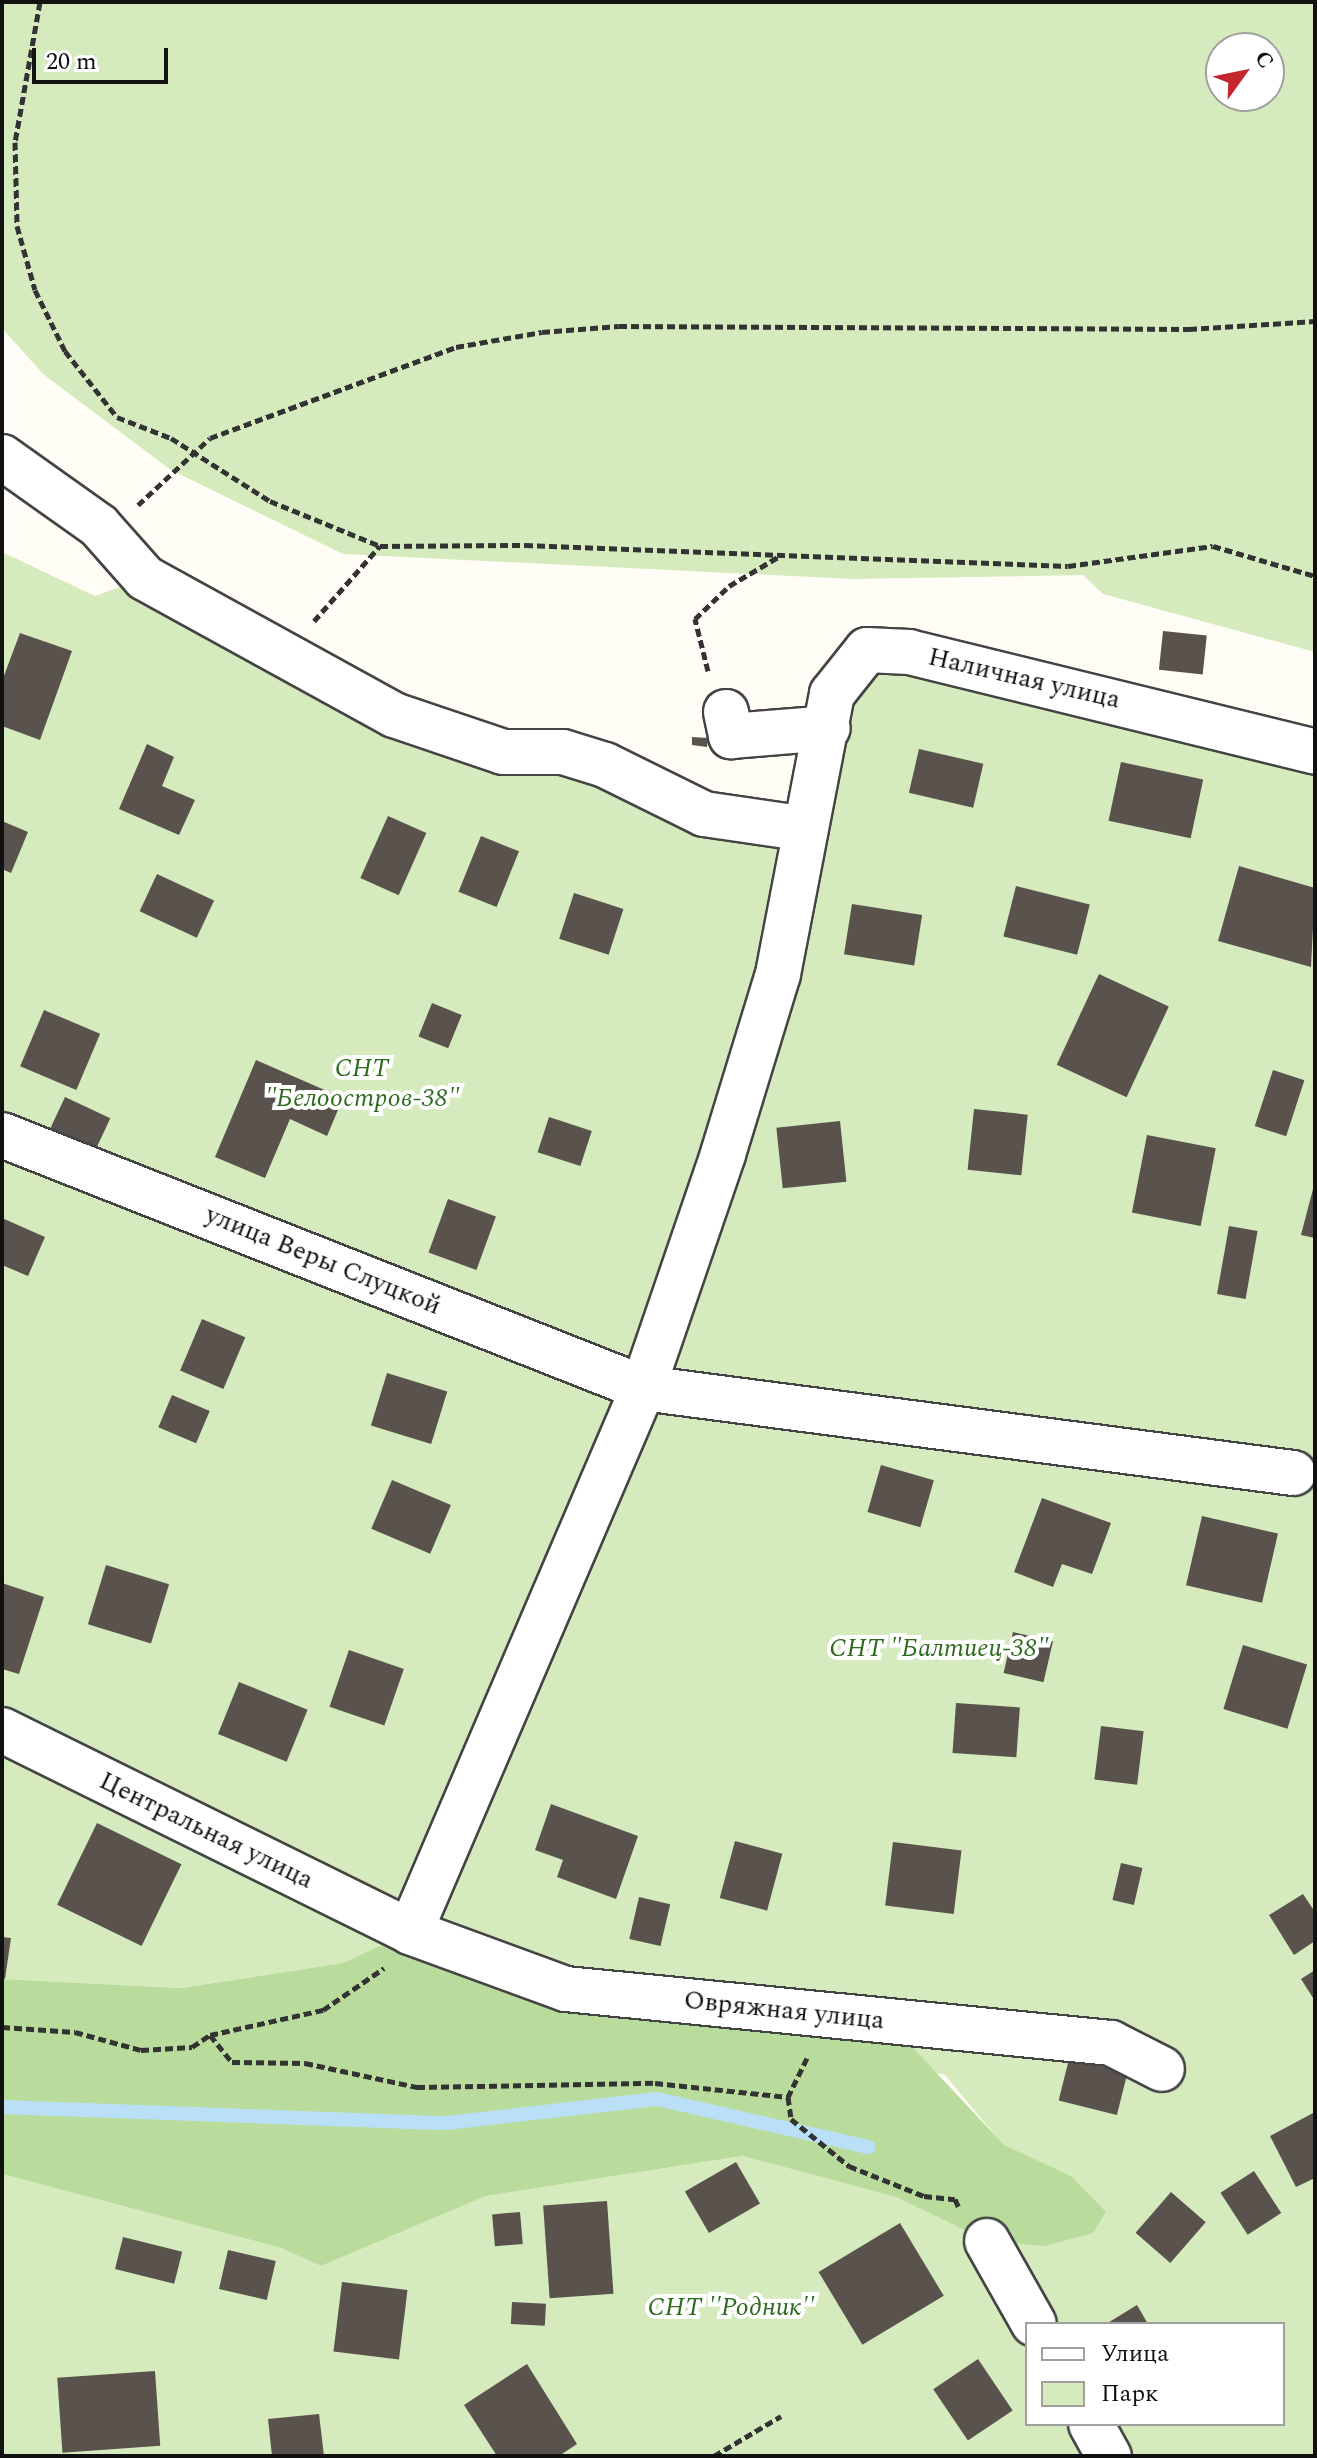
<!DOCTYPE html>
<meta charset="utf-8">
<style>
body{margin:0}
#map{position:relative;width:1317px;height:2458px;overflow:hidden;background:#fffdf5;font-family:Spectral,serif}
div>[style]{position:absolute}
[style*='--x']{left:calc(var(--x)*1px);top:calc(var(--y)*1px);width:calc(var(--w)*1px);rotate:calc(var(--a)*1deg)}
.green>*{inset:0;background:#d5ebbd}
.forest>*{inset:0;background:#b9dc9c}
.stream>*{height:14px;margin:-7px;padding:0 7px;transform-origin:7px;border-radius:7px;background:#b9e0f7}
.building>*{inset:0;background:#5a524d;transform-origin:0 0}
.path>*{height:5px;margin-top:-2.5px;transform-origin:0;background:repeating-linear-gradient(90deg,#333 0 8px,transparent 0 12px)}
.roads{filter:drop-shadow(2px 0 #444) drop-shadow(-2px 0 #444) drop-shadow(0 2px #444) drop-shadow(0 -2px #444)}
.minor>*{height:44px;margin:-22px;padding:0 22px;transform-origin:22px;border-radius:22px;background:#fff}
span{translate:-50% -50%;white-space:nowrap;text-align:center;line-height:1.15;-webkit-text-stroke:8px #fff;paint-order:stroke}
.street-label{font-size:26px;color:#111}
.park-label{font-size:26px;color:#2f6b1f;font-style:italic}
.frame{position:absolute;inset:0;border:4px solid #111;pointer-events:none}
.legend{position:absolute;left:1025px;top:2322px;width:260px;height:104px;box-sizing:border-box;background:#fff;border:2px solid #a0a0a0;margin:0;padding:10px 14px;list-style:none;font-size:24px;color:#111}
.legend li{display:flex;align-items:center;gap:16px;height:40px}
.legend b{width:40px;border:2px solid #a0a0a0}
.north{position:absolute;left:1205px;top:32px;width:80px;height:80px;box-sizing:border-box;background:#fff;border:2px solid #a0a0a0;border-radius:50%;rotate:57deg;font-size:22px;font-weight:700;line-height:32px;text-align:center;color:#111}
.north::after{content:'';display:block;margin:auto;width:28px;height:36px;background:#c4262e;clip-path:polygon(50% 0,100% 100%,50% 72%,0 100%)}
.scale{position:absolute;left:32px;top:48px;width:136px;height:36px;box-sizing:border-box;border:4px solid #111;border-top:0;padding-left:10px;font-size:24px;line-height:28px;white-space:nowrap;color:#111;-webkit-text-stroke:6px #fff;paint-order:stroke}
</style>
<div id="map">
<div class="green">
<div style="clip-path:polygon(evenodd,2px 2px,1315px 2px,1315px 652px,1103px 594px,1083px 575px,852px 579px,343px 554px,171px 470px,43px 374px,2px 328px,2px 2px,1221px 48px,1269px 48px,1269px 96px,1221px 96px,1221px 48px)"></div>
<div style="clip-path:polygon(evenodd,2px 552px,95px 596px,145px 578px,394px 715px,808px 831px,867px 650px,1315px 752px,1315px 2456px,2px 2456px,2px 2174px,281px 2248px,321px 2266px,486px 2196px,744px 2156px,896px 2197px,987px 2241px,1071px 2176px,1004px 2146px,945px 2075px,566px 1989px,410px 1932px,343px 1963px,181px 1988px,2px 1979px,2px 552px,1027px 2324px,1283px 2324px,1283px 2424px,1027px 2424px,1027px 2324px)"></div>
</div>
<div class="forest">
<div style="clip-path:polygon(410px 1932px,566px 1989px,888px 2021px,1004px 2145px,1071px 2176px,1106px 2212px,1093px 2233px,1045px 2246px,987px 2241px,896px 2197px,743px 2156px,486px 2196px,321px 2266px,281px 2248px,2px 2174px,2px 1979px,181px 1988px,343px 1963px)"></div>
</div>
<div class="stream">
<div style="--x:2;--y:2107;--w:444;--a:2.1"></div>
<div style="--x:446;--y:2123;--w:212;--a:-6.5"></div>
<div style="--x:657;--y:2099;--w:217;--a:12.8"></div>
</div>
<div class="building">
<div style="left:1163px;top:631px;width:44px;height:39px;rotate:6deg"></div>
<div style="clip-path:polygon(20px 633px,72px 651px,40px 740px,2px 726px,2px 681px)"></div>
<div style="clip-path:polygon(692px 737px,708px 738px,707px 747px,692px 745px)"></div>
<div style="clip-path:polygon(147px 744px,174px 757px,162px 786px,195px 800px,179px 835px,119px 809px)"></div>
<div style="left:919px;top:749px;width:66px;height:45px;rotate:13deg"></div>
<div style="left:1121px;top:762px;width:84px;height:60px;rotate:12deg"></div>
<div style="left:388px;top:816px;width:42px;height:68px;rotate:24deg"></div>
<div style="clip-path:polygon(2px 821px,28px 832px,11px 873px,2px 869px)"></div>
<div style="left:481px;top:836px;width:41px;height:60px;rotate:22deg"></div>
<div style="clip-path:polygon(1239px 866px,1315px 888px,1311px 967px,1218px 941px)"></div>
<div style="left:157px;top:874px;width:63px;height:41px;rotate:25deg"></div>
<div style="left:1016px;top:886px;width:76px;height:52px;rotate:14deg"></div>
<div style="left:574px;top:893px;width:52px;height:48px;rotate:18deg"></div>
<div style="left:852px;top:904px;width:71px;height:51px;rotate:9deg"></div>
<div style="left:1099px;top:974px;width:77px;height:100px;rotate:25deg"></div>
<div style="left:432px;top:1003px;width:32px;height:36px;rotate:22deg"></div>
<div style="left:44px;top:1010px;width:61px;height:61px;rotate:23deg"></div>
<div style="clip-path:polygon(256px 1060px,343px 1098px,327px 1136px,290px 1119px,265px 1178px,215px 1157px)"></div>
<div style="left:1273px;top:1070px;width:33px;height:59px;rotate:18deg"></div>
<div style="left:65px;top:1097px;width:50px;height:39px;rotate:25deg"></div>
<div style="left:974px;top:1109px;width:54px;height:61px;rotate:6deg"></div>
<div style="left:549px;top:1117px;width:45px;height:37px;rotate:18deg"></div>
<div style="left:840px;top:1121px;width:61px;height:64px;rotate:84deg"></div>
<div style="left:1147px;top:1135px;width:70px;height:79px;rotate:11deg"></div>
<div style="clip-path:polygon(1314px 1185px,1315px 1186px,1315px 1238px,1301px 1235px)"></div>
<div style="left:448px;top:1199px;width:51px;height:57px;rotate:20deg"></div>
<div style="clip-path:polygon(2px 1218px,45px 1237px,28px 1276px,2px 1265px)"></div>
<div style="left:1229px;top:1226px;width:29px;height:69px;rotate:10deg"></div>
<div style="left:202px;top:1319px;width:47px;height:56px;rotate:23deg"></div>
<div style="left:387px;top:1373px;width:63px;height:55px;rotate:17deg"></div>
<div style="left:172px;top:1395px;width:41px;height:35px;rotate:23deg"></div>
<div style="left:881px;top:1465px;width:55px;height:49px;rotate:16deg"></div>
<div style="left:392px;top:1480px;width:64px;height:53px;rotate:23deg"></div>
<div style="clip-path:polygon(1042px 1498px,1111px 1523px,1092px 1574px,1062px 1564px,1053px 1587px,1014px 1572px)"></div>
<div style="left:1202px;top:1516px;width:78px;height:71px;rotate:13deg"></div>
<div style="left:106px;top:1565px;width:66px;height:62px;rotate:17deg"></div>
<div style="clip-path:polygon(2px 1583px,44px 1597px,19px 1674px,2px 1669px)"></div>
<div style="left:1013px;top:1632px;width:41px;height:42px;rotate:13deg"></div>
<div style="left:1243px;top:1645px;width:67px;height:67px;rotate:17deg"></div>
<div style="left:349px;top:1650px;width:58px;height:60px;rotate:19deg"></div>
<div style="left:239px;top:1682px;width:74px;height:56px;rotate:22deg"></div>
<div style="left:956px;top:1703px;width:64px;height:50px;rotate:4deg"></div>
<div style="left:1101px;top:1726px;width:43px;height:54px;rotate:7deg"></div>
<div style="clip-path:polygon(551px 1804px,638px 1836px,616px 1899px,557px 1877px,563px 1860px,535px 1850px)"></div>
<div style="left:97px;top:1823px;width:94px;height:91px;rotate:26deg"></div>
<div style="left:735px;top:1841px;width:49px;height:59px;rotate:15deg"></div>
<div style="left:893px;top:1842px;width:69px;height:64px;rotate:7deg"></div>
<div style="left:1121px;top:1863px;width:22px;height:38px;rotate:13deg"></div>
<div style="clip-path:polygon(1303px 1894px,1315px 1912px,1315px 1941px,1294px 1955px,1269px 1915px)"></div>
<div style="left:639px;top:1897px;width:32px;height:43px;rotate:13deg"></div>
<div style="clip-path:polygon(2px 1937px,11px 1938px,5px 1979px,2px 1978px)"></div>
<div style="clip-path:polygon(1315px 1970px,1315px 2001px,1301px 1979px)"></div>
<div style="left:1071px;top:2051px;width:60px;height:51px;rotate:14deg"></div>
<div style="clip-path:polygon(1315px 2112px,1315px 2178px,1296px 2187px,1270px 2136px)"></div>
<div style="left:736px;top:2162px;width:48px;height:59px;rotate:60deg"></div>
<div style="left:1254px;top:2171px;width:50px;height:40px;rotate:57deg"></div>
<div style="left:1171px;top:2192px;width:46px;height:54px;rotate:41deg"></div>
<div style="left:607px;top:2201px;width:93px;height:64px;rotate:86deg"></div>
<div style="left:520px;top:2212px;width:32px;height:28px;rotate:85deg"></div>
<div style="left:900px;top:2223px;width:85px;height:95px;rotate:59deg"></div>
<div style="left:123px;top:2237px;width:61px;height:33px;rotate:14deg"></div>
<div style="left:228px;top:2250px;width:49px;height:40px;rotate:13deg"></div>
<div style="left:342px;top:2282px;width:66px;height:70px;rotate:7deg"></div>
<div style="left:512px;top:2302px;width:34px;height:22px;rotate:3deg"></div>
<div style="clip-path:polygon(1137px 2305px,1148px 2324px,1106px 2324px)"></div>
<div style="left:978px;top:2359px;width:62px;height:54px;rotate:56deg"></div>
<div style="clip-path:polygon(527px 2364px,577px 2444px,559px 2456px,497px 2456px,464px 2405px)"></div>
<div style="left:155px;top:2371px;width:75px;height:98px;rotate:86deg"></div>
<div style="clip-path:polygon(319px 2414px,324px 2456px,272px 2456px,268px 2419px)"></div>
</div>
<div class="path">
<div style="--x:40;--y:2;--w:142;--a:100.1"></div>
<div style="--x:15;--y:142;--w:84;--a:88.6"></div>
<div style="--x:17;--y:226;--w:66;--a:74.3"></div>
<div style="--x:35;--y:290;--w:68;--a:63.8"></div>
<div style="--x:65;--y:351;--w:84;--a:51.8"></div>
<div style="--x:117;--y:417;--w:58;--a:21.3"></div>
<div style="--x:171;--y:438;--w:117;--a:32.5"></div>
<div style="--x:270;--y:501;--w:119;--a:22.2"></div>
<div style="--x:380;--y:546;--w:145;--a:-0.4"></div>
<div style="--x:525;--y:545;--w:543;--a:2.21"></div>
<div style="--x:1068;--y:566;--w:146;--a:-7.9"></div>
<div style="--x:1213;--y:546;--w:106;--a:16.4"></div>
<div style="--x:138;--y:505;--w:98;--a:-42.9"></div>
<div style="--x:210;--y:438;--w:262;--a:-20.3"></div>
<div style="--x:456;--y:347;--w:87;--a:-9.9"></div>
<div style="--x:542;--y:332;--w:77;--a:-4.5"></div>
<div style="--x:619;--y:326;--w:570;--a:0.3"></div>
<div style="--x:1189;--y:329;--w:126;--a:-3.6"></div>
<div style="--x:314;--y:621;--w:100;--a:-48.7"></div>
<div style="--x:708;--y:671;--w:54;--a:-104"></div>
<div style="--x:695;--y:619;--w:47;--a:-44.1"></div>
<div style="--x:729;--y:586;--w:57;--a:-30.6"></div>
<div style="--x:2;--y:2027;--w:73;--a:3.9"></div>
<div style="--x:75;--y:2032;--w:68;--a:15.3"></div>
<div style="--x:141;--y:2050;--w:51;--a:-3.4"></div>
<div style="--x:192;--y:2047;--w:22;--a:-34"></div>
<div style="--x:210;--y:2035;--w:116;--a:-12.5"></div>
<div style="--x:323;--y:2010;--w:74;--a:-34.5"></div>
<div style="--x:210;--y:2035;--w:35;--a:51"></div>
<div style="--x:232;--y:2062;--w:73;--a:0.8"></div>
<div style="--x:305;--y:2063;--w:115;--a:12.1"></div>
<div style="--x:417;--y:2087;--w:238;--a:-1"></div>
<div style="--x:655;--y:2083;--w:134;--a:6"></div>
<div style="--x:807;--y:2058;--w:43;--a:116"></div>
<div style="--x:788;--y:2097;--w:22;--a:82"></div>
<div style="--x:791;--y:2119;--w:75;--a:39"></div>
<div style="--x:849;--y:2166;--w:81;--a:21.8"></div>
<div style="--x:924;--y:2196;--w:31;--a:6"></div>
<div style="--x:955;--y:2199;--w:10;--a:66"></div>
<div style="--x:714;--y:2456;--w:78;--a:-30.8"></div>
</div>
<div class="roads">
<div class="minor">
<div style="--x:2;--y:457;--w:119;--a:35.4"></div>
<div style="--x:99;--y:526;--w:69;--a:48.5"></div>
<div style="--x:145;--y:578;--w:284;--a:28.8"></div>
<div style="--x:394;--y:715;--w:115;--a:18.7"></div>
<div style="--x:503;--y:752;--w:60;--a:0"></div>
<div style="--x:563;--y:752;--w:44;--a:17.2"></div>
<div style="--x:605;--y:765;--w:110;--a:26.3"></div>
<div style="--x:704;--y:814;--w:90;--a:8.3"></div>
<div style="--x:726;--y:712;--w:25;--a:78"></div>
<div style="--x:731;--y:736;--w:97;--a:-4.7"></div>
<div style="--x:2;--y:1135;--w:689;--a:21.54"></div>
<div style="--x:643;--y:1388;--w:656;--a:7.45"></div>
<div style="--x:2;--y:1730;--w:455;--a:26.3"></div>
<div style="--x:410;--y:1932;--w:166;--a:20.1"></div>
<div style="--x:566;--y:1989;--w:548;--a:5.66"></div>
<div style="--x:1111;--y:2043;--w:57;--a:27"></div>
<div style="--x:410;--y:1932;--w:592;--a:-66.81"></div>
<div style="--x:643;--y:1388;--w:247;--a:-71.1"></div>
<div style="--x:723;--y:1154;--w:188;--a:-73"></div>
<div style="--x:778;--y:974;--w:285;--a:-79.1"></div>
<div style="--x:832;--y:694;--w:56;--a:-51.5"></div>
<div style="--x:867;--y:650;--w:42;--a:2.7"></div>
<div style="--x:909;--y:652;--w:418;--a:13.8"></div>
<div style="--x:987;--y:2241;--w:95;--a:60.5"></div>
<div style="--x:1091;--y:2424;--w:37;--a:61"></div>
</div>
</div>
<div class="street-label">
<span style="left:1024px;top:679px;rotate:13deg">Наличная улица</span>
<span style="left:323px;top:1261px;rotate:22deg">улица Веры Слуцкой</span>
<span style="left:206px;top:1831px;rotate:26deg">Центральная улица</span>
<span style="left:784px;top:2011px;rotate:6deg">Овряжная улица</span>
</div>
<div class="park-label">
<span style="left:362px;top:1084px">СНТ<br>"Белоостров-38"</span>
<span style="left:939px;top:1649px">СНТ "Балтиец-38"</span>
<span style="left:731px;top:2308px">СНТ ''Родник''</span>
</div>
<div class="frame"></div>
<ul class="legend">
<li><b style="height:10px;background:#fff"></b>Улица</li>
<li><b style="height:22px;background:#d5ebbd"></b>Парк</li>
</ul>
<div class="north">С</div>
<div class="scale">20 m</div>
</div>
